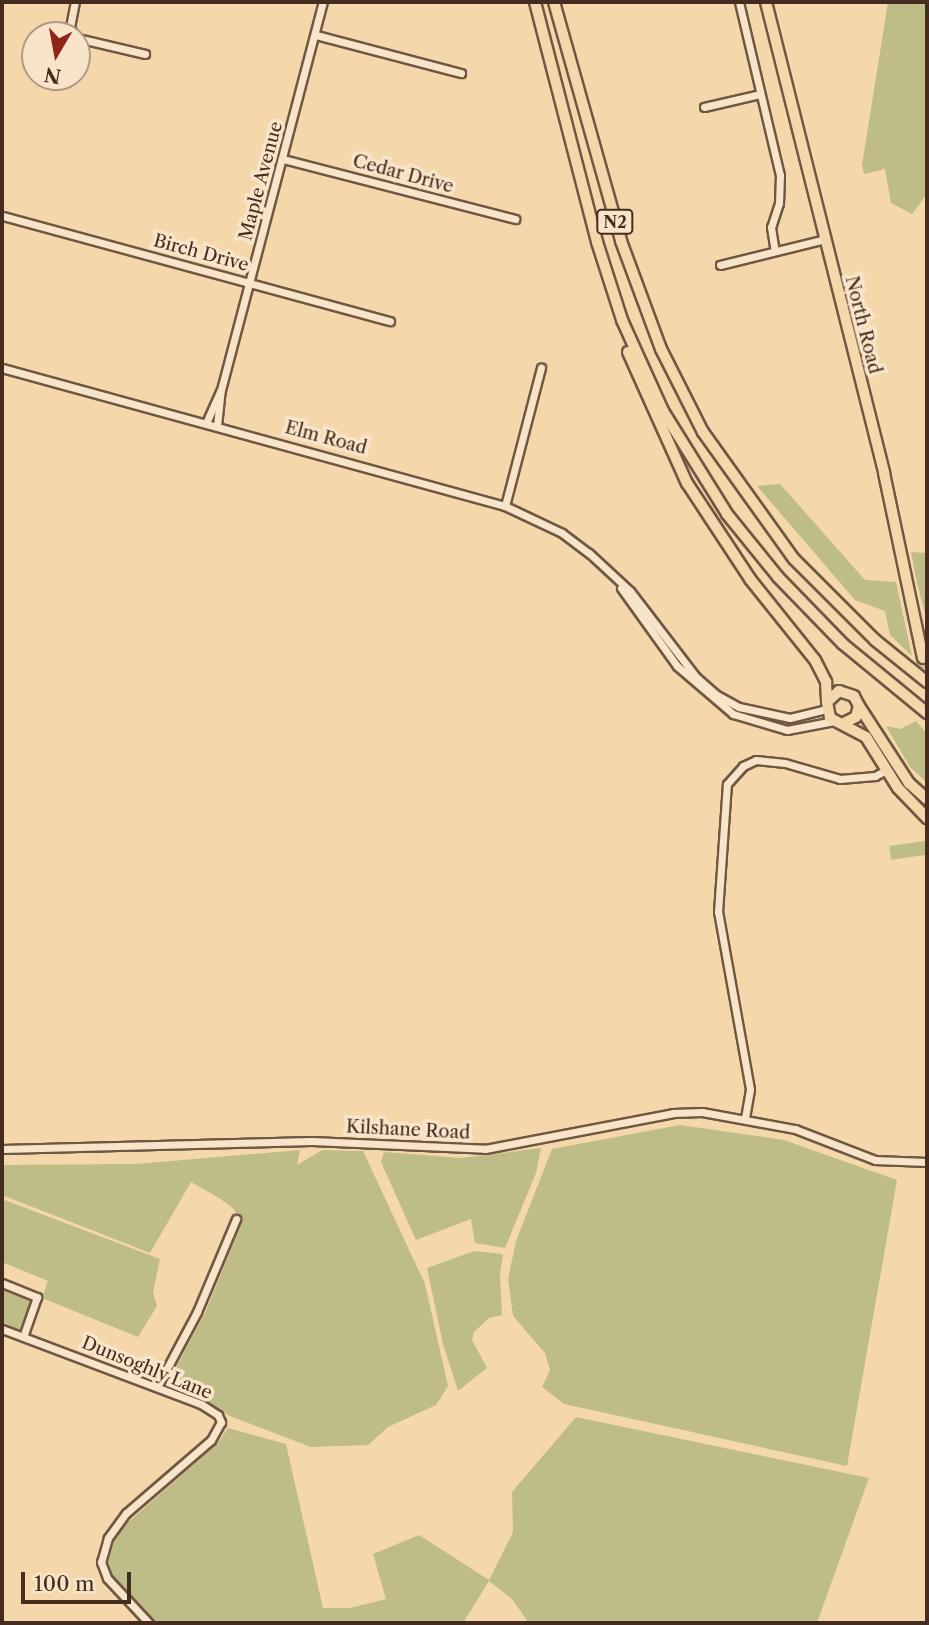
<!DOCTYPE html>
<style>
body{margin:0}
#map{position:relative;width:929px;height:1625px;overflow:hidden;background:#f5d7ac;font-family:"Libre Caslon Text",serif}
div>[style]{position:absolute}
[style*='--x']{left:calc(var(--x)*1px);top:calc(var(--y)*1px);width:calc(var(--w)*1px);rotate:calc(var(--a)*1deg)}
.green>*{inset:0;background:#bfbd87;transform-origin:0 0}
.major-tunnel>*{height:10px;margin-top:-5px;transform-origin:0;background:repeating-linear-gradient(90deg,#d2b590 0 10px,transparent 0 15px)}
.roads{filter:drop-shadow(2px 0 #705742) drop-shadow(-2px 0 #705742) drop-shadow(0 2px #705742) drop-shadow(0 -2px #705742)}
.minor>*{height:7px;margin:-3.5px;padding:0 3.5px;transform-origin:3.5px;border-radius:3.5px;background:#f8e5c9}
.major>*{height:10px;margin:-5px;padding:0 5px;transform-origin:5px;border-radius:5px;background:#f5d7ac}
.highway>*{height:10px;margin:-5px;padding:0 5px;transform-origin:5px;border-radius:5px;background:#f5d7ac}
span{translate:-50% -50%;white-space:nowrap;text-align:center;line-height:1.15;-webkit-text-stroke:7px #f8e5c9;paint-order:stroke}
.shield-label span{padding:2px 5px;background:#f8e5c9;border:2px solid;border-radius:5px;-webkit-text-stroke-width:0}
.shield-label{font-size:16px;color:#442c1f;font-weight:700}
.street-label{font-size:18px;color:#442c1f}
.frame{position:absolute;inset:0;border:4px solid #442c1f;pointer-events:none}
.north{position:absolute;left:21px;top:21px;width:70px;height:70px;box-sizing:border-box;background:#f8e5c9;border:2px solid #b09b85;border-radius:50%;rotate:190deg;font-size:19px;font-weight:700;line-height:28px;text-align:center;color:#442c1f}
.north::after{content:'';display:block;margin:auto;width:24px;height:32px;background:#8f2418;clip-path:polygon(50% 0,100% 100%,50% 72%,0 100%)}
.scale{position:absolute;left:21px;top:1572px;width:110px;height:32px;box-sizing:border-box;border:4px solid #442c1f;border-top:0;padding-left:9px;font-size:21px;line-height:24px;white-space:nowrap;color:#442c1f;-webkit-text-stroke:5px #f8e5c9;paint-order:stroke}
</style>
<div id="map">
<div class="green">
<div style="clip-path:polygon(888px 2px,927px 2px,927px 194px,912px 214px,891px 203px,885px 169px,864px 174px,862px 165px)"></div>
<div style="clip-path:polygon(780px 484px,865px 580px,896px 582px,912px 656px,890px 635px,885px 611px,855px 600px,757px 486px)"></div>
<div style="clip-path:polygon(911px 552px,927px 553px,927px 621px,917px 583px)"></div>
<div style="clip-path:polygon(916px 721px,927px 734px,927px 783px,910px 767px,886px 726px,900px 729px)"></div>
<div style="left:925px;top:841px;width:14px;height:36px;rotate:82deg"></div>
<div style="clip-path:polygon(680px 1125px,784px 1140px,897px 1180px,847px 1466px,564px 1404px,542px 1387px,550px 1370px,545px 1353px,513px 1316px,508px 1279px,516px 1241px,552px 1149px)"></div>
<div style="clip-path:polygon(541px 1148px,536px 1173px,505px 1248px,475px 1243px,471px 1219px,416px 1240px,381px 1162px,384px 1152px,461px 1158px)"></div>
<div style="clip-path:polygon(300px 1150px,297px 1165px,322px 1150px,363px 1151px,425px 1284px,448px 1386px,436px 1405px,388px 1427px,368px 1445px,311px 1447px,230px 1416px,167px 1384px,205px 1313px,241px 1225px,234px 1209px,219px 1198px,191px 1182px,150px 1253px,2px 1195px,2px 1165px,136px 1164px)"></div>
<div style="clip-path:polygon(2px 1199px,160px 1259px,153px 1292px,157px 1306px,138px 1337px,42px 1298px,48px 1281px,2px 1262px)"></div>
<div style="clip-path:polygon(474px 1251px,503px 1254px,500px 1274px,502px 1315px,489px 1318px,474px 1332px,472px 1340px,487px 1368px,458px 1391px,443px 1344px,427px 1268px)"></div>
<div style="clip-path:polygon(2px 1286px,32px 1301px,22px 1334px,2px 1326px)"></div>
<div style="clip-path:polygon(576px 1417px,869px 1478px,817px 1623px,529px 1623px,511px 1598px,489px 1581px,463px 1623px,151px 1623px,111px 1580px,106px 1566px,118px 1531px,217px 1444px,228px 1428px,286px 1444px,323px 1608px,350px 1608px,386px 1599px,373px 1554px,419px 1535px,489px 1580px,513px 1532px,512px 1492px)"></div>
</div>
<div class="major-tunnel">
<div style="--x:923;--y:658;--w:16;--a:76"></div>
</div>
<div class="roads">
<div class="minor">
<div style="--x:739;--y:2;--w:178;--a:76.7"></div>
<div style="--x:780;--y:175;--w:28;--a:92"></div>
<div style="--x:779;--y:203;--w:25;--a:108"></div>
<div style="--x:771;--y:227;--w:24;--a:81"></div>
<div style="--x:74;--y:35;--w:9;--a:-117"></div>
<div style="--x:70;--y:27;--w:25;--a:-79"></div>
<div style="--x:316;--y:35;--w:150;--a:14.7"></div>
<div style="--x:77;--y:38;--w:70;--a:13.2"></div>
<div style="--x:704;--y:107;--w:57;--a:-13.1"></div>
<div style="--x:283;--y:159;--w:240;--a:14.5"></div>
<div style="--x:3;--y:216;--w:401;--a:15.2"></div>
<div style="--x:720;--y:265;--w:108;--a:-13.9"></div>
<div style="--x:2;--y:368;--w:522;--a:15.34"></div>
<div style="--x:505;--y:506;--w:63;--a:25.3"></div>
<div style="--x:562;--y:533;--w:34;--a:37"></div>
<div style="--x:589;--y:553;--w:56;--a:42.8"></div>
<div style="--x:630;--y:591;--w:108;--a:52.5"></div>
<div style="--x:696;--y:677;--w:28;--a:41"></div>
<div style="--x:717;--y:695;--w:25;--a:29"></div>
<div style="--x:739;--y:707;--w:52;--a:12.2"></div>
<div style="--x:790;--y:718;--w:37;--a:-14"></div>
<div style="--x:206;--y:423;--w:36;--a:-66"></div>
<div style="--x:217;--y:426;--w:36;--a:-84"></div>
<div style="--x:221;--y:390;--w:401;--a:-75.3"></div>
<div style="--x:505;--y:506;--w:143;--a:-75.4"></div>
<div style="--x:621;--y:588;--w:96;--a:54.3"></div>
<div style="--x:677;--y:666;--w:74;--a:40.6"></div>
<div style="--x:733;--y:714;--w:56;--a:16.5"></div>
<div style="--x:787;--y:730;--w:48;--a:-10.8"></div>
<div style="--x:745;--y:1118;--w:29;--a:-80"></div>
<div style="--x:750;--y:1089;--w:180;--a:-100.2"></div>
<div style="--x:718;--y:912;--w:128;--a:-86"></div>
<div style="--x:727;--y:784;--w:24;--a:-48"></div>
<div style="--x:743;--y:766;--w:14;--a:-25"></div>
<div style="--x:756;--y:760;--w:29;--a:6"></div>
<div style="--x:785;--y:763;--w:57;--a:16.2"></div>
<div style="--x:840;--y:779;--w:35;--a:-5"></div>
<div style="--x:875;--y:776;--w:13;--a:-29"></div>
<div style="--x:2;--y:1149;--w:310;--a:-1.5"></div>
<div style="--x:312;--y:1141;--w:173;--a:2.6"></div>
<div style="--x:485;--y:1149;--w:191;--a:-10.8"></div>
<div style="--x:673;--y:1113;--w:29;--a:-2"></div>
<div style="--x:702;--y:1112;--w:95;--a:10.4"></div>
<div style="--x:795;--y:1129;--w:86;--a:21.2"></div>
<div style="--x:875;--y:1160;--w:52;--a:2.2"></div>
<div style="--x:2;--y:1283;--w:38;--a:22"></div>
<div style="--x:37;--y:1297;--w:42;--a:109.3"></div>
<div style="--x:2;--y:1329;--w:213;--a:20.7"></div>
<div style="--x:201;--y:1404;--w:20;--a:33"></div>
<div style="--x:218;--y:1415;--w:8;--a:67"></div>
<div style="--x:221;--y:1422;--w:21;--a:119"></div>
<div style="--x:211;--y:1440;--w:112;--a:139.3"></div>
<div style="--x:126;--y:1513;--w:31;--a:126"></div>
<div style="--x:108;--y:1538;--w:25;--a:106"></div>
<div style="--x:101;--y:1562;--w:17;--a:69"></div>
<div style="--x:107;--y:1578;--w:62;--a:47"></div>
<div style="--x:157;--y:1387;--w:85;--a:-61.9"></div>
<div style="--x:197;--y:1312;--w:101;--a:-67.2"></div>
</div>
<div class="major">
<div style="--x:766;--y:2;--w:486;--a:75.9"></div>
<div style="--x:884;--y:473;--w:189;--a:78.1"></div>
<div style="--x:859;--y:706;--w:92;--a:57"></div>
<div style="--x:909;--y:783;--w:24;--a:42"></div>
<div style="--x:844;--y:723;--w:13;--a:-27"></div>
<div style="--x:856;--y:717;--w:11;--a:-75"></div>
<div style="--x:859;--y:706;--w:11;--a:-117"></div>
<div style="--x:854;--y:696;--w:16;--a:-162"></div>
<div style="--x:839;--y:691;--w:16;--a:137"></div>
<div style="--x:827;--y:702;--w:16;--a:79"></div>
<div style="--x:830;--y:718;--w:41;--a:27.8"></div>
<div style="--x:866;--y:737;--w:60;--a:57.9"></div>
<div style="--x:898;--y:788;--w:42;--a:46"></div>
</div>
<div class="highway">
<div style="--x:535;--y:2;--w:248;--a:75.5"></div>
<div style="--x:597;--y:242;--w:82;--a:72.2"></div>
<div style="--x:622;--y:320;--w:100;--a:65.7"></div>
<div style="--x:663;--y:411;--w:121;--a:58.1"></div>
<div style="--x:727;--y:514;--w:81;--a:51"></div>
<div style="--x:778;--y:577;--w:93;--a:45.9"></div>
<div style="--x:843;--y:644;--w:109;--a:39.4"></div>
<div style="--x:554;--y:2;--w:248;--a:74.3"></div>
<div style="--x:621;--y:241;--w:115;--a:69.7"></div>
<div style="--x:661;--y:349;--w:93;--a:63.2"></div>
<div style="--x:703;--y:432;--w:156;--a:54.4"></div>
<div style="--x:794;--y:559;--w:115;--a:45"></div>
<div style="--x:875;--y:640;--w:67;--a:38.9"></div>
<div style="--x:628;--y:352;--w:144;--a:65.8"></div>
<div style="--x:687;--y:483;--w:115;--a:56.7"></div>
<div style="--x:750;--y:579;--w:104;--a:51.3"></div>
<div style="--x:815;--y:660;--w:25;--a:63"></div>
<div style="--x:826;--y:682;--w:20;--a:87"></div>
</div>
</div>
<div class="shield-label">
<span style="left:615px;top:222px">N2</span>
</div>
<div class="street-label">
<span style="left:403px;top:174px;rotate:15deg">Cedar Drive</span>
<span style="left:261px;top:181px;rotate:-75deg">Maple Avenue</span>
<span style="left:201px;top:253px;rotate:15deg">Birch Drive</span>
<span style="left:863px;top:325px;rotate:76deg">North Road</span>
<span style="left:326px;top:438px;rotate:15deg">Elm Road</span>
<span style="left:408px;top:1130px;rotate:3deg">Kilshane Road</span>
<span style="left:147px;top:1368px;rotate:22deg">Dunsoghly Lane</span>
</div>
<div class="frame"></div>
<div class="north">N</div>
<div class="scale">100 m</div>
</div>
